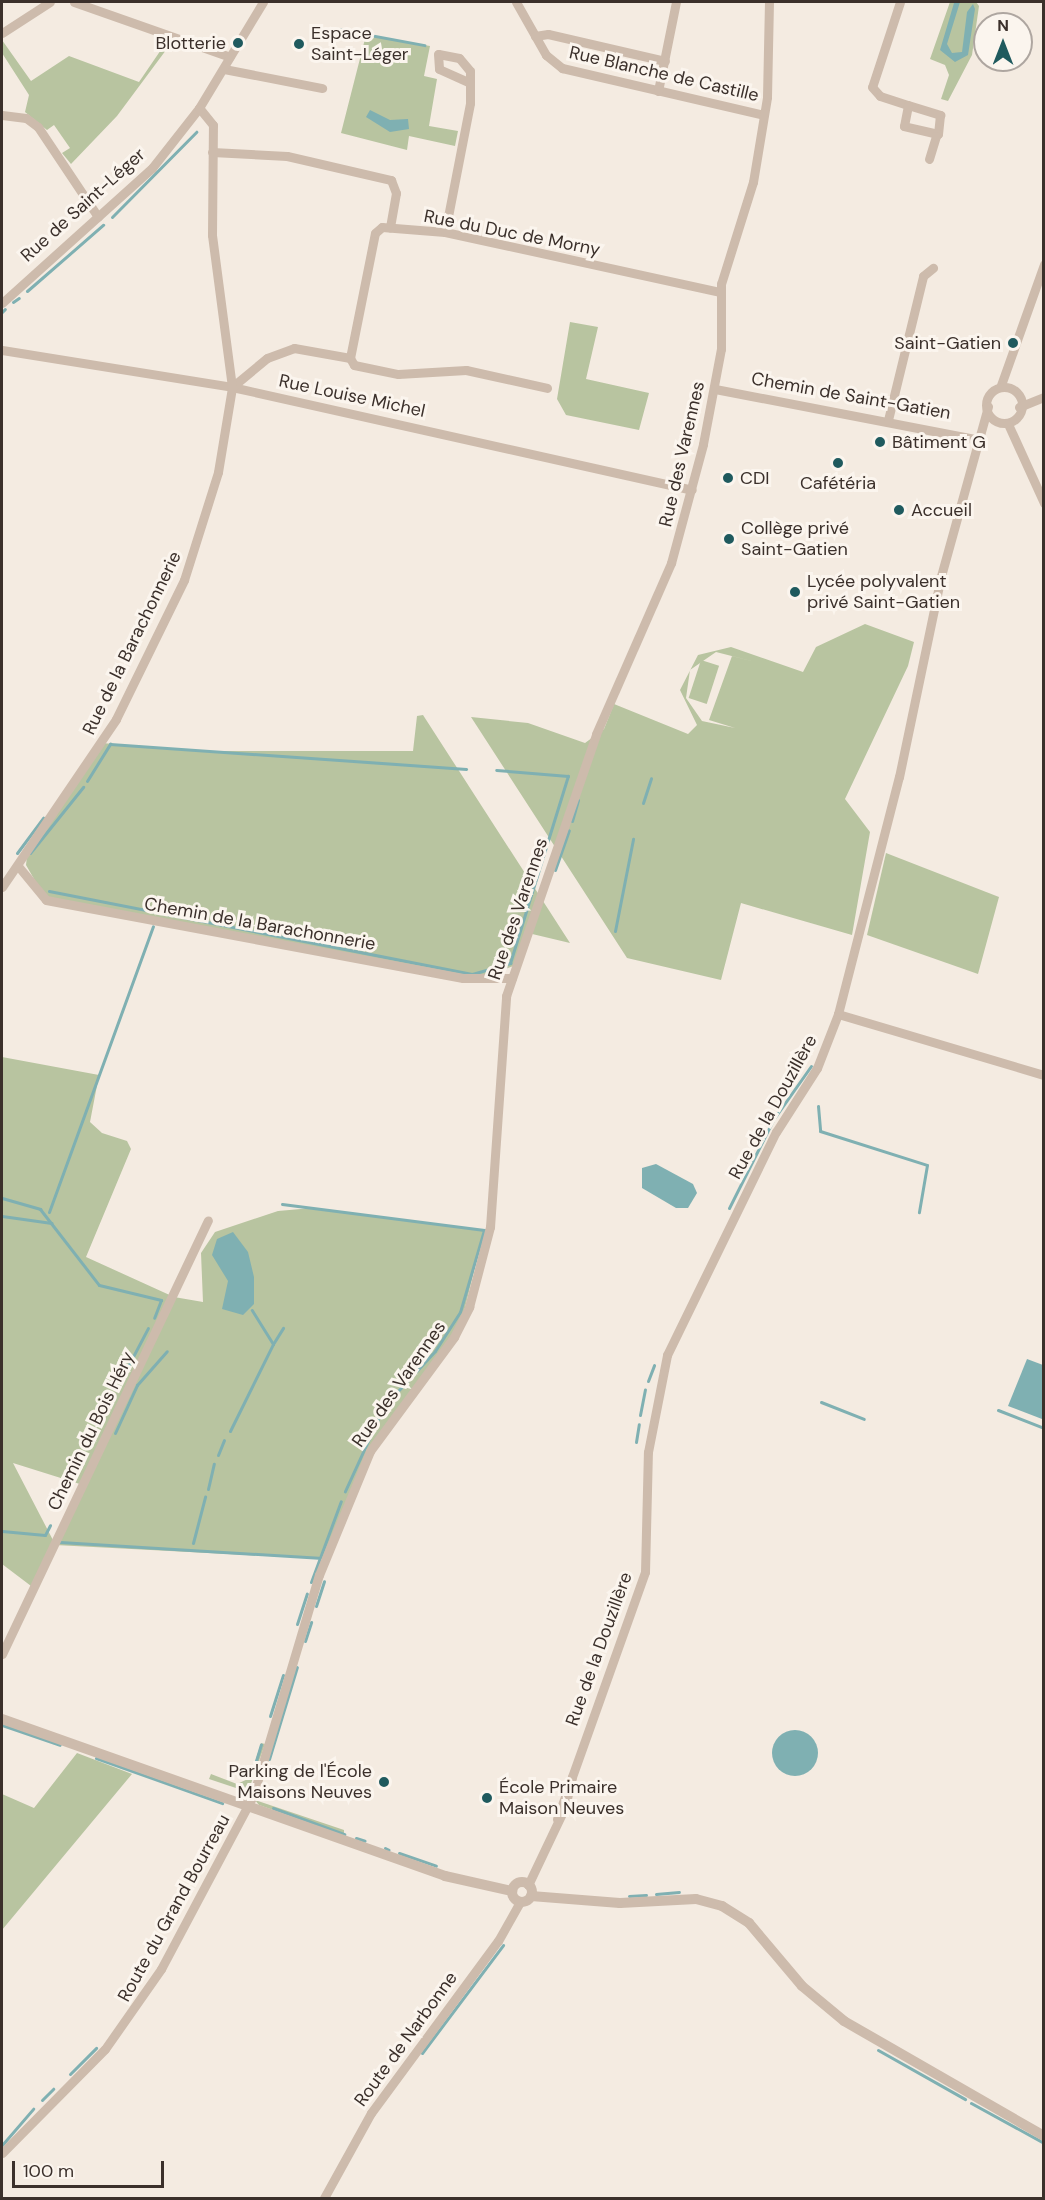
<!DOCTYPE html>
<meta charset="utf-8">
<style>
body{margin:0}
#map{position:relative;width:1045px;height:2200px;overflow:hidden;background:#f4ebe1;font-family:"DM Sans",sans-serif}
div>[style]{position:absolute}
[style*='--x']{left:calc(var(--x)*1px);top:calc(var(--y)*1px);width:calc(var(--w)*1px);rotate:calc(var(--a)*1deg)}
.green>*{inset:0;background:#b8c4a0;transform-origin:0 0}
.water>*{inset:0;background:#7fb0b2}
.round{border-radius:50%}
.stream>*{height:3px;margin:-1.5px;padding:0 1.5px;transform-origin:1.5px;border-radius:1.5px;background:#7fb0b2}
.minor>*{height:9px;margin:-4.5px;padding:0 4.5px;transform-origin:4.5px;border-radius:4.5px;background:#cdbbac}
.minor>.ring{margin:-4.5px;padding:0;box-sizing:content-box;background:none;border:9px solid #cdbbac;border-radius:50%}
.tertiary>*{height:10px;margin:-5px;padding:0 5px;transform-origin:5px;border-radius:5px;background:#cdbbac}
.tertiary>.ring{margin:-5px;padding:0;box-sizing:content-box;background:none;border:10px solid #cdbbac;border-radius:50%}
.dots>*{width:16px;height:16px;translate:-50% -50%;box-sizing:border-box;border:3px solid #fbf5ee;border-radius:50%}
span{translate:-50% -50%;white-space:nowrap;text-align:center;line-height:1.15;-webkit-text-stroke:6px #fbf5ee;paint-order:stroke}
.poi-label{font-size:18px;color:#3b302b}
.left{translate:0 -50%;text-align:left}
.right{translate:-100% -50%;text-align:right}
.street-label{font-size:18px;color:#3b302b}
.frame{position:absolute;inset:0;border:3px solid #3b302b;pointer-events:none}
.north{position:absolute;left:973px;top:12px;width:60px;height:60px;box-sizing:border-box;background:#fbf5ee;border:2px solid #aea6a0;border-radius:50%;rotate:0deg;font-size:16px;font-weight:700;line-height:24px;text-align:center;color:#3b302b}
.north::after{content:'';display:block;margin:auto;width:21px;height:27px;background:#1f5a5e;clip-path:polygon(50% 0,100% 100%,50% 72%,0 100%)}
.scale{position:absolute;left:12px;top:2161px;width:152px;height:27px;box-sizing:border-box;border:3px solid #3b302b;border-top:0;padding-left:8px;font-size:18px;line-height:21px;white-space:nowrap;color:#3b302b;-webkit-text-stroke:4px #fbf5ee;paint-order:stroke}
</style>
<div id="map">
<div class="green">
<div style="clip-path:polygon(950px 2px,976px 2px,979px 6px,972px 55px,948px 101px,941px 99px,949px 75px,945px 65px,930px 59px)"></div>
<div style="clip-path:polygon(366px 35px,430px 46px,424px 76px,437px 79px,429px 126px,458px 131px,455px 146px,409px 136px,407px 150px,341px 133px)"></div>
<div style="clip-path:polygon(2px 40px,31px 81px,69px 56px,139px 82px,167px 41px,172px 42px,117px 116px,71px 164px,62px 153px,70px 148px,54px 125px,47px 130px,25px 112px,29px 95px,2px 53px)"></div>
<div style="clip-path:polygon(570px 322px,598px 327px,586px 379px,649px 393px,639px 430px,566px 415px,557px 399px)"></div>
<div style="clip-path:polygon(evenodd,865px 624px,914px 642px,908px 666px,845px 799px,870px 832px,852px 935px,741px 903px,721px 980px,627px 958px,471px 717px,528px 723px,585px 743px,604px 729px,614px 704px,688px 734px,697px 725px,680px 690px,698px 655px,731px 647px,803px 672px,816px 647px,865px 624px,716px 652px,763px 664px,732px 656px,709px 720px,735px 728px,702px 721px,686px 698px,690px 670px,716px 652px)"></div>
<div style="left:701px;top:660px;width:19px;height:40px;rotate:18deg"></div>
<div style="clip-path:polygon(423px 715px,570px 943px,528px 933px,516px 965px,479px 979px,45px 898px,26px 865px,28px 847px,102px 743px,195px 751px,413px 751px,417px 716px)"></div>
<div style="clip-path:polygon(886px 853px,999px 897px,978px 974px,867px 935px)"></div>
<div style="clip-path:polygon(evenodd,2px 1057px,99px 1075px,90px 1122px,102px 1133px,127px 1141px,131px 1149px,86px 1257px,174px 1297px,203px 1302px,201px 1253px,215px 1232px,278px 1211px,312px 1208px,484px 1230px,461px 1324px,381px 1432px,325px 1559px,55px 1545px,35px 1589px,2px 1564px,2px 1057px,13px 1463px,83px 1485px,55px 1544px,13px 1463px)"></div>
<div style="clip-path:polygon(261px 1743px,265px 1744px,248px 1792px,209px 1779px,211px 1774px,237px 1784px,250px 1778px)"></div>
<div style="clip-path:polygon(77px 1753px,132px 1774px,2px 1930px,2px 1794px,34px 1808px)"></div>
<div style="clip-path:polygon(255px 1800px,344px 1830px,344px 1835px,259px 1805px)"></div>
</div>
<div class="water">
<div style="clip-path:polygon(960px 2px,947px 44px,952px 53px,962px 52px,967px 12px,973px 4px,975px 9px,968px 55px,955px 62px,940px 50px,954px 3px)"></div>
<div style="clip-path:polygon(370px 110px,390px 120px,408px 119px,409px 129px,390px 132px,366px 117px)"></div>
<div style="clip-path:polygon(656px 1164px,693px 1184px,697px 1193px,688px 1208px,676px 1208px,642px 1188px,642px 1168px)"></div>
<div style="clip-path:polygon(233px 1232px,248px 1252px,254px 1277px,254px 1304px,243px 1315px,222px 1309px,228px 1281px,212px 1255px,217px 1239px)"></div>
<div style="clip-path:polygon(1027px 1359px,1043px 1365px,1042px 1419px,1008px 1406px)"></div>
<div class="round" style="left:772px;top:1730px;width:46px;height:46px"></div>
</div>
<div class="stream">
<div style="--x:332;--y:28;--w:94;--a:10.5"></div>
<div style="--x:112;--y:217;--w:120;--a:-45.3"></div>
<div style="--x:27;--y:291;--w:101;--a:-41"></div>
<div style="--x:13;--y:302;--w:7;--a:-34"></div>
<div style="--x:2;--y:312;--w:4;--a:-45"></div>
<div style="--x:87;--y:781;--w:44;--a:-58.1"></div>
<div style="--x:110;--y:744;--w:357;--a:4"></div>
<div style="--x:643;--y:803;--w:26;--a:-72"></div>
<div style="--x:572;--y:821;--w:22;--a:-74"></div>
<div style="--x:17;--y:853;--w:44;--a:-53.4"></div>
<div style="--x:30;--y:853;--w:85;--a:-51.2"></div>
<div style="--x:555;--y:870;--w:42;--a:-70.7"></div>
<div style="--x:49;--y:891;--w:431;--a:11.1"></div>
<div style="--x:472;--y:974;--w:40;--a:-16"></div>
<div style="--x:510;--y:963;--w:196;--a:-72.8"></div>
<div style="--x:568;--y:776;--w:72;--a:-175.2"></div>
<div style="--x:615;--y:931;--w:94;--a:-78.9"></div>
<div style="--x:818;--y:1106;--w:25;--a:85"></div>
<div style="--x:820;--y:1131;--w:112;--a:17.6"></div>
<div style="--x:927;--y:1165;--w:48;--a:99.7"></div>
<div style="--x:2;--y:1198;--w:40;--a:16"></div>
<div style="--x:40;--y:1209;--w:96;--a:52.2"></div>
<div style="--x:99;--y:1285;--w:64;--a:13.6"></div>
<div style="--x:161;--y:1300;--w:19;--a:111"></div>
<div style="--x:282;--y:1204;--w:204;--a:7.3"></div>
<div style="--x:484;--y:1230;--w:85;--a:106.3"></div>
<div style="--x:460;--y:1312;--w:46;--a:122.7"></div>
<div style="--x:435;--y:1351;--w:75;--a:132.8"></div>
<div style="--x:384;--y:1406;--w:94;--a:114.6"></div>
<div style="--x:729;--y:1208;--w:98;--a:-63.4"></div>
<div style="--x:773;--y:1120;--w:66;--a:-54.9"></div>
<div style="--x:49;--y:1212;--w:304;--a:-70"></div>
<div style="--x:2;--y:1216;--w:50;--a:8"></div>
<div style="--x:273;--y:1344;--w:19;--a:-58"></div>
<div style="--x:127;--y:1368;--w:45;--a:-62.3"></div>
<div style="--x:648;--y:1381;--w:17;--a:-69"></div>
<div style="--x:821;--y:1402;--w:46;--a:21.6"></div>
<div style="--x:998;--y:1410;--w:49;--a:21.4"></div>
<div style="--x:640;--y:1415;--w:26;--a:-79"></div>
<div style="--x:230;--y:1431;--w:97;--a:-63.7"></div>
<div style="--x:273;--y:1344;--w:40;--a:-122"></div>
<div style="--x:115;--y:1433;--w:53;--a:-65.4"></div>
<div style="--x:137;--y:1385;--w:45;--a:-48.6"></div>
<div style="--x:636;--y:1442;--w:18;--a:-81"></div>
<div style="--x:218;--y:1455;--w:16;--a:-68"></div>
<div style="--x:208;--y:1489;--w:26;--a:-77"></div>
<div style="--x:2;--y:1531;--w:43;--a:5.3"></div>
<div style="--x:45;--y:1535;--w:11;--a:-63"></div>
<div style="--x:60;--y:1542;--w:259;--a:3.5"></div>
<div style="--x:193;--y:1543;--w:48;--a:-75.4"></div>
<div style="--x:311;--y:1582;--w:86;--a:-69.7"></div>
<div style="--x:316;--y:1606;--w:26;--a:-72"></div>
<div style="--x:297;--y:1624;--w:32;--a:-72"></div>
<div style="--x:305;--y:1641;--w:20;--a:-72"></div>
<div style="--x:270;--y:1716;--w:43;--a:-72.4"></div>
<div style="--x:2;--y:1725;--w:61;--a:19"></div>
<div style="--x:96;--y:1758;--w:134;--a:19.7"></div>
<div style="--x:269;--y:1759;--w:96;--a:-73.1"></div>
<div style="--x:251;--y:1777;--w:34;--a:-73"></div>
<div style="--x:273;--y:1808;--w:76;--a:20.1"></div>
<div style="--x:356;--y:1838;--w:9;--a:18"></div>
<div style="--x:385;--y:1848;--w:4;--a:27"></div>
<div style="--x:399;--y:1853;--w:39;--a:19"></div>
<div style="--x:656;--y:1894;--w:23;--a:-5"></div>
<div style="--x:629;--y:1896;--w:17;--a:-3"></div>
<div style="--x:878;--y:2050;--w:100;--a:29.4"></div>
<div style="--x:422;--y:2053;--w:135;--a:-53.1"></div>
<div style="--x:70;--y:2074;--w:37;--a:-45"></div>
<div style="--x:42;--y:2100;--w:16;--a:-45"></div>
<div style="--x:971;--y:2103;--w:83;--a:28.7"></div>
<div style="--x:2;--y:2145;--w:48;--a:-49.3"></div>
</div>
<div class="minor">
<div style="--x:74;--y:2;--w:165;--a:19.4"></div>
<div style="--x:516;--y:2;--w:61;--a:60.5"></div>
<div style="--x:546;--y:55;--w:21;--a:39"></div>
<div style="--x:562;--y:68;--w:207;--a:13.1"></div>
<div style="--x:900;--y:2;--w:89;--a:108.2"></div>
<div style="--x:872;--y:87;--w:12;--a:48"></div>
<div style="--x:880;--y:96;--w:29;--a:18"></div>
<div style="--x:908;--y:105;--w:34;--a:17"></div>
<div style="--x:940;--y:115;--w:19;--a:96"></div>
<div style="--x:938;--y:134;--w:35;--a:-167"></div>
<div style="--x:904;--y:126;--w:21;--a:-79"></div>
<div style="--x:2;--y:33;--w:57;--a:-32.9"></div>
<div style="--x:535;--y:36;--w:13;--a:-9"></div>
<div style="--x:548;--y:34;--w:120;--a:13"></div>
<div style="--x:224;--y:69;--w:100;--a:11"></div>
<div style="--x:658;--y:91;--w:91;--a:-78.6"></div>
<div style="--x:2;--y:115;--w:24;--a:7"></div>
<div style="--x:26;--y:118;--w:15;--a:37"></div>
<div style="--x:38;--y:127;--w:108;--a:56.3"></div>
<div style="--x:212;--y:152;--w:75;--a:3.1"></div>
<div style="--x:287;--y:156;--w:107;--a:13"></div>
<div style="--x:391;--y:180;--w:14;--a:69"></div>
<div style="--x:396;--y:193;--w:35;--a:100"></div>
<div style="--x:929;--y:159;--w:24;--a:-73"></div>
<div style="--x:445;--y:232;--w:131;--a:-79"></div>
<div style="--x:470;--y:103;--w:32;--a:-90"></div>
<div style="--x:470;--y:71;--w:17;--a:-130"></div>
<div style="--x:459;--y:58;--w:21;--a:-169"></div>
<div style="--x:438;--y:54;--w:15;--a:86"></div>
<div style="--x:439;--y:69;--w:34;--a:24"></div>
<div style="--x:2;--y:303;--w:202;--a:-42"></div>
<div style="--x:152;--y:168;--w:76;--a:-51.9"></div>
<div style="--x:199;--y:108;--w:124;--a:-58.9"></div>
<div style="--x:2;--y:350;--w:233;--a:9.1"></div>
<div style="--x:232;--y:387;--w:471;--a:12.6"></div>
<div style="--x:350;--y:358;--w:8;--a:60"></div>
<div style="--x:354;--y:365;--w:45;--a:11.6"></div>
<div style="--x:398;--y:374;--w:68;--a:-3.4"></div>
<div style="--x:466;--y:370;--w:83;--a:12.5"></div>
<div style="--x:1001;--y:385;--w:128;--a:-70.4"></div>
<div class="ring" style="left:986px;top:387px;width:27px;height:27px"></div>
<div style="--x:232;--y:387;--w:45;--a:-39.6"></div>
<div style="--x:267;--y:358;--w:29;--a:-20"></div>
<div style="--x:294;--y:348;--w:57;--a:10.1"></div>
<div style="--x:350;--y:358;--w:127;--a:-78.7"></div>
<div style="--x:375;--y:233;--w:9;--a:-41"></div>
<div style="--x:382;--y:227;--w:63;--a:4.5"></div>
<div style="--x:445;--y:232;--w:282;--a:12.3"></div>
<div style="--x:715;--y:389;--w:271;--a:10.9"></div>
<div style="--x:1019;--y:407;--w:27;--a:-22"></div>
<div style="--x:888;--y:420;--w:148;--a:-76.3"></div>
<div style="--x:923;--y:276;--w:13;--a:-39"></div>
<div style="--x:1008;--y:424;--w:87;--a:65.5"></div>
<div style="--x:18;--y:866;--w:44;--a:50.5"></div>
<div style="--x:46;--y:900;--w:424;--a:10.6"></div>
<div style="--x:463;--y:978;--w:49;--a:0"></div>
<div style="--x:2;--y:887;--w:203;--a:-55.8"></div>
<div style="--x:116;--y:719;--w:155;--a:-63.9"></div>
<div style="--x:184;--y:580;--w:113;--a:-72.5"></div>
<div style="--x:218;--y:472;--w:86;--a:-80.6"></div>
<div style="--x:232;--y:387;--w:153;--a:-97.5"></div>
<div style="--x:212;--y:235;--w:110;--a:-89.5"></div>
<div style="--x:213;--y:125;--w:22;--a:-129"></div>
<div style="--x:838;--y:1014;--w:215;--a:16.5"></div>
<div style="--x:2;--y:1654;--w:480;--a:-64.6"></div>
<div style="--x:557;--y:1819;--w:262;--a:-70.4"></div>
<div style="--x:645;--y:1572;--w:120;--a:-88.6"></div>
<div style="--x:648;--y:1452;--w:99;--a:-78.9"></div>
<div style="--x:667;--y:1355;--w:248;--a:-64"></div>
<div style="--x:776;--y:1132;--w:76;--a:-57.4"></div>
<div style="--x:817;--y:1068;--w:58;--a:-68.7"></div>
<div style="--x:838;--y:1014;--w:245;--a:-75.6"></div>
<div style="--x:899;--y:777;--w:205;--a:-78.2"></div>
<div style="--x:941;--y:576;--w:176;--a:-74.5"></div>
<div style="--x:528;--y:1885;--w:86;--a:-64.6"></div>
<div style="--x:565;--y:1807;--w:31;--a:-77"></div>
<div style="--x:2;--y:2153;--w:146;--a:-45.3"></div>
<div style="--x:105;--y:2049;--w:98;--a:-55"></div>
<div style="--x:161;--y:1969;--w:196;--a:-62"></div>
<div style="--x:253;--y:1796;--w:231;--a:-73.4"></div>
<div style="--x:319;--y:1575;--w:134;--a:-67.6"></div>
<div style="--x:370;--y:1451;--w:142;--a:-53.6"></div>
<div style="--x:454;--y:1337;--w:34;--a:-63"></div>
<div style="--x:469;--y:1307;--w:83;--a:-75.3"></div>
<div style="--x:490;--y:1227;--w:232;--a:-86"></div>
<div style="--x:506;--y:996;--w:277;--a:-71"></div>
<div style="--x:596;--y:734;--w:187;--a:-66.3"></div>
<div style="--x:671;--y:563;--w:123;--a:-74.9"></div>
<div style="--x:703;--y:444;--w:97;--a:-79.3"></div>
<div style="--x:721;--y:349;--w:65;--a:-90"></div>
<div style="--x:721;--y:284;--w:107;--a:-72.6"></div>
<div style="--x:753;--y:182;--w:86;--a:-80.6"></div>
<div style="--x:767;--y:97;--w:95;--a:-88.8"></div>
<div style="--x:324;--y:2198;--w:97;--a:-61.1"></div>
<div style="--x:371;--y:2113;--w:214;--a:-53.6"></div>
<div style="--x:498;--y:1941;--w:45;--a:-60.6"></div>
</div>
<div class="tertiary">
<div style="--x:2;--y:1719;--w:470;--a:19.5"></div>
<div style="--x:445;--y:1876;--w:69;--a:12.6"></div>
<div class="ring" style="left:512px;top:1882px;width:10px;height:10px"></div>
<div style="--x:531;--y:1896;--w:89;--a:4.5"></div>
<div style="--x:620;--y:1903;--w:76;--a:-3"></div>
<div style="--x:696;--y:1899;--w:27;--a:15"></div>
<div style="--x:722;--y:1906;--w:32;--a:32"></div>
<div style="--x:749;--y:1923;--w:82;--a:49.9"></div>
<div style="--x:802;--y:1986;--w:55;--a:39.8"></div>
<div style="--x:844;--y:2021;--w:231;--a:29.9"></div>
</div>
<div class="dots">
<div style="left:238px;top:43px;background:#1f5a5e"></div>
<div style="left:299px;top:44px;background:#1f5a5e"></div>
<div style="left:1013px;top:343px;background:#1f5a5e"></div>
<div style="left:880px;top:442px;background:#1f5a5e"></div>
<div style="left:838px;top:463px;background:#1f5a5e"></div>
<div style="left:728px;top:478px;background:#1f5a5e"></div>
<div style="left:899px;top:510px;background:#1f5a5e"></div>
<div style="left:729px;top:539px;background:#1f5a5e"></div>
<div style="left:795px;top:592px;background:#1f5a5e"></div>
<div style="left:384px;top:1782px;background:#1f5a5e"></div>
<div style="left:487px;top:1798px;background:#1f5a5e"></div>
</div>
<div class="poi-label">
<span class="left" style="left:311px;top:44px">Espace<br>Saint-Léger</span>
<span class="right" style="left:226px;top:43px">Blotterie</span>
<span class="right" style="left:1001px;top:343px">Saint-Gatien</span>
<span class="left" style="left:892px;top:442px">Bâtiment G</span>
<span class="left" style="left:740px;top:478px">CDI</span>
<span style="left:838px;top:483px">Cafétéria</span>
<span class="left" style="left:911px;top:510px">Accueil</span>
<span class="left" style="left:741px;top:539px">Collège privé<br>Saint-Gatien</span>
<span class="left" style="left:807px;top:592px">Lycée polyvalent<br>privé Saint-Gatien</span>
<span class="right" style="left:372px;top:1782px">Parking de l'École<br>Maisons Neuves</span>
<span class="left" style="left:499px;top:1798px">École Primaire<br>Maison Neuves</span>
</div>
<div class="street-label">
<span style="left:664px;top:74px;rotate:13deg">Rue Blanche de Castille</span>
<span style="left:83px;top:205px;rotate:-42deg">Rue de Saint-Léger</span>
<span style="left:512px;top:233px;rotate:11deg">Rue du Duc de Morny</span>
<span style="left:352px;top:396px;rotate:12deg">Rue Louise Michel</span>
<span style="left:851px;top:396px;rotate:10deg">Chemin de Saint-Gatien</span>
<span style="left:682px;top:454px;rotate:-77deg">Rue des Varennes</span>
<span style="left:132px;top:643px;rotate:-64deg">Rue de la Barachonnerie</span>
<span style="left:518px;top:909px;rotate:-71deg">Rue des Varennes</span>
<span style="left:260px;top:924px;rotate:10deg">Chemin de la Barachonnerie</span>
<span style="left:773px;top:1107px;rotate:-61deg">Rue de la Douzillère</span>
<span style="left:399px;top:1384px;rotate:-55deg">Rue des Varennes</span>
<span style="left:91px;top:1431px;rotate:-64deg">Chemin du Bois Héry</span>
<span style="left:599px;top:1649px;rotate:-70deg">Rue de la Douzillère</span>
<span style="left:174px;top:1908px;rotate:-61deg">Route du Grand Bourreau</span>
<span style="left:406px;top:2039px;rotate:-54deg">Route de Narbonne</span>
</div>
<div class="frame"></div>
<div class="north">N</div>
<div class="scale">100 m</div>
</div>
